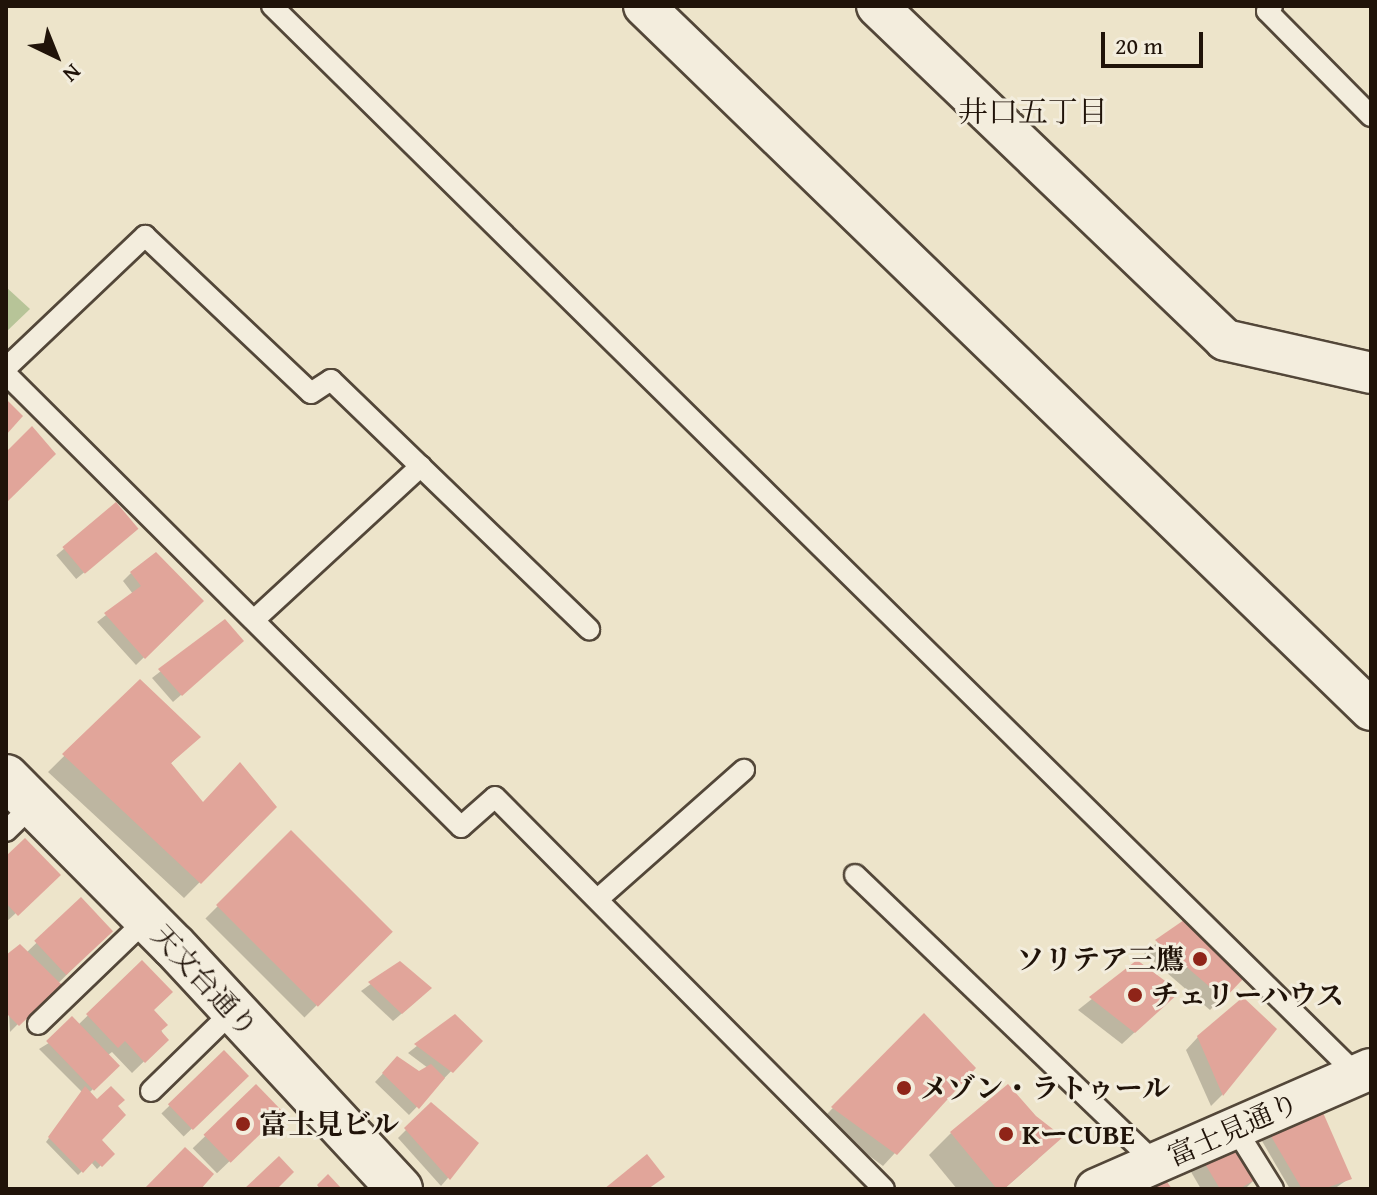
<!DOCTYPE html>
<meta charset="utf-8">
<style>
body{margin:0}
#map{position:relative;width:1377px;height:1195px;overflow:hidden;background:#ede4ca;font-family:"Gentium Book Plus","Noto Serif JP",serif}
div>[style]{position:absolute}
[style*='--x']{left:calc(var(--x)*1px);top:calc(var(--y)*1px);width:calc(var(--w)*1px);rotate:calc(var(--a)*1deg)}
.green>*{inset:0;background:#b7c498}
.shadow>*{inset:0;background:#0003;transform-origin:0 0}
.building>*{inset:0;background:#e1a59a;transform-origin:0 0}
.roads{filter:drop-shadow(2px 0 #534739) drop-shadow(-2px 0 #534739) drop-shadow(0 2px #534739) drop-shadow(0 -2px #534739)}
.service>*{height:20px;margin:-10px;padding:0 10px;transform-origin:10px;border-radius:10px;background:#f3eddd}
.minor>*{height:40px;margin:-20px;padding:0 20px;transform-origin:20px;border-radius:20px;background:#f3eddd}
.secondary>*{height:44px;margin:-22px;padding:0 22px;transform-origin:22px;border-radius:22px;background:#f3eddd}
.dots>*{width:22px;height:22px;translate:-50% -50%;box-sizing:border-box;border:4px solid #f3eddd;border-radius:50%}
span{translate:-50% -50%;white-space:nowrap;text-align:center;line-height:1.15;-webkit-text-stroke:6px #f3eddd;paint-order:stroke}
.poi-label{font-size:28px;color:#201309;font-weight:700}
.right{translate:-100% -50%;text-align:right}
.left{translate:0 -50%;text-align:left}
.street-label{font-size:28px;color:#201309}
.neighbourhood-label{font-size:30px;color:#201309}
.frame{position:absolute;inset:0;border:8px solid #201309;pointer-events:none}
.north{position:absolute;left:16px;top:16px;width:80px;height:80px;-webkit-text-stroke:6px #f3eddd;paint-order:stroke;rotate:137deg;font-size:22px;font-weight:700;line-height:32px;text-align:center;color:#201309}
.north::after{content:'';display:block;margin:auto;width:28px;height:36px;background:#201309;clip-path:polygon(50% 0,100% 100%,50% 72%,0 100%)}
.scale{position:absolute;left:1101px;top:32px;width:102px;height:36px;box-sizing:border-box;border:4px solid #201309;border-top:0;padding-left:10px;font-size:24px;line-height:28px;white-space:nowrap;color:#201309;-webkit-text-stroke:6px #f3eddd;paint-order:stroke}
</style>
<div id="map">
<div class="green">
<div style="clip-path:polygon(6px 287px,30px 309px,6px 332px)"></div>
</div>
<div class="shadow">
<div style="left:116px;top:505px;width:31px;height:78px;rotate:50deg"></div>
<div style="clip-path:polygon(131px 573px,202px 601px,136px 665px,97px 622px,133px 594px,123px 581px)"></div>
<div style="clip-path:polygon(225px 621px,233px 649px,173px 702px,152px 678px)"></div>
<div style="clip-path:polygon(140px 681px,198px 737px,169px 765px,202px 804px,274px 807px,184px 898px,48px 772px)"></div>
<div style="left:291px;top:833px;width:140px;height:121px;rotate:45deg"></div>
<div style="clip-path:polygon(6px 859px,58px 875px,6px 922px)"></div>
<div style="clip-path:polygon(81px 900px,110px 931px,10px 1032px,6px 958px,26px 953px)"></div>
<div style="clip-path:polygon(1183px 923px,1240px 979px,1210px 1010px,1144px 953px)"></div>
<div style="clip-path:polygon(142px 963px,151px 1010px,166px 1040px,132px 1073px,112px 1052px,108px 1055px,117px 1065px,89px 1093px,97px 1101px,116px 1106px,99px 1140px,112px 1154px,97px 1169px,91px 1162px,78px 1175px,46px 1142px,82px 1092px,39px 1049px,78px 1025px)"></div>
<div style="clip-path:polygon(400px 963px,422px 996px,393px 1021px,361px 991px)"></div>
<div style="clip-path:polygon(1137px 963px,1165px 1004px,1122px 1044px,1078px 1010px)"></div>
<div style="clip-path:polygon(455px 1016px,480px 1041px,409px 1115px,375px 1082px,389px 1067px,419px 1073px,428px 1068px,408px 1053px)"></div>
<div style="clip-path:polygon(924px 1016px,973px 1068px,883px 1166px,821px 1120px)"></div>
<div style="clip-path:polygon(1274px 1029px,1222px 1095px,1211px 1106px,1186px 1050px,1198px 1037px)"></div>
<div style="left:224px;top:1053px;width:32px;height:87px;rotate:46deg"></div>
<div style="left:256px;top:1087px;width:35px;height:88px;rotate:46deg"></div>
<div style="clip-path:polygon(431px 1105px,477px 1144px,441px 1186px,398px 1138px)"></div>
<div style="clip-path:polygon(951px 1133px,1038px 1159px,1004px 1189px,957px 1189px,929px 1155px)"></div>
<div style="clip-path:polygon(1270px 1133px,1350px 1178px,1334px 1189px,1290px 1189px,1262px 1141px)"></div>
<div style="clip-path:polygon(1199px 1153px,1258px 1176px,1245px 1189px,1201px 1189px,1187px 1165px)"></div>
</div>
<div class="building">
<div style="clip-path:polygon(6px 399px,23px 416px,6px 435px)"></div>
<div style="clip-path:polygon(32px 426px,56px 454px,6px 503px,6px 452px)"></div>
<div style="left:116px;top:502px;width:35px;height:70px;rotate:50deg"></div>
<div style="clip-path:polygon(156px 552px,204px 601px,145px 659px,104px 613px,141px 586px,130px 572px)"></div>
<div style="clip-path:polygon(225px 619px,244px 641px,182px 696px,158px 669px)"></div>
<div style="clip-path:polygon(140px 679px,201px 737px,171px 763px,203px 802px,240px 762px,277px 807px,201px 884px,62px 754px)"></div>
<div style="left:291px;top:830px;width:144px;height:106px;rotate:45deg"></div>
<div style="clip-path:polygon(25px 838px,61px 875px,18px 916px,6px 903px,6px 856px)"></div>
<div style="left:81px;top:897px;width:47px;height:64px;rotate:47deg"></div>
<div style="clip-path:polygon(1184px 920px,1243px 979px,1224px 999px,1155px 940px)"></div>
<div style="clip-path:polygon(20px 944px,62px 985px,19px 1026px,6px 1013px,6px 955px)"></div>
<div style="clip-path:polygon(142px 960px,173px 992px,154px 1010px,168px 1025px,161px 1031px,169px 1040px,145px 1063px,125px 1041px,118px 1048px,86px 1014px)"></div>
<div style="clip-path:polygon(1137px 960px,1180px 992px,1135px 1033px,1089px 997px)"></div>
<div style="clip-path:polygon(400px 961px,432px 988px,402px 1014px,368px 982px)"></div>
<div style="clip-path:polygon(1243px 997px,1277px 1029px,1223px 1096px,1197px 1036px)"></div>
<div style="clip-path:polygon(924px 1013px,976px 1068px,897px 1155px,831px 1107px)"></div>
<div style="clip-path:polygon(455px 1014px,483px 1041px,453px 1073px,414px 1044px)"></div>
<div style="left:72px;top:1016px;width:69px;height:36px;rotate:46deg"></div>
<div style="left:224px;top:1050px;width:36px;height:78px;rotate:46deg"></div>
<div style="clip-path:polygon(397px 1056px,419px 1071px,431px 1064px,445px 1078px,419px 1109px,382px 1073px)"></div>
<div style="left:256px;top:1084px;width:39px;height:73px;rotate:46deg"></div>
<div style="clip-path:polygon(1008px 1084px,1036px 1116px,1063px 1137px,1004px 1189px,997px 1189px,950px 1132px)"></div>
<div style="clip-path:polygon(85px 1086px,97px 1099px,111px 1086px,125px 1100px,118px 1106px,126px 1115px,102px 1140px,115px 1154px,102px 1167px,95px 1160px,83px 1173px,48px 1137px)"></div>
<div style="clip-path:polygon(431px 1102px,479px 1143px,450px 1180px,404px 1128px)"></div>
<div style="clip-path:polygon(1321px 1108px,1352px 1179px,1323px 1189px,1302px 1189px,1268px 1131px)"></div>
<div style="clip-path:polygon(1239px 1140px,1260px 1177px,1239px 1189px,1220px 1189px,1198px 1152px)"></div>
<div style="clip-path:polygon(185px 1147px,214px 1174px,201px 1189px,144px 1189px)"></div>
<div style="clip-path:polygon(647px 1154px,665px 1177px,648px 1189px,604px 1189px)"></div>
<div style="clip-path:polygon(279px 1156px,294px 1172px,277px 1189px,244px 1189px)"></div>
<div style="clip-path:polygon(1159px 1170px,1172px 1189px,1132px 1189px)"></div>
<div style="clip-path:polygon(328px 1174px,342px 1189px,320px 1189px,317px 1185px)"></div>
</div>
<div class="roads">
<div class="service">
<div style="--x:272;--y:6;--w:1523;--a:44.57"></div>
<div style="--x:1272;--y:6;--w:7;--a:135"></div>
<div style="--x:1267;--y:11;--w:148;--a:45.3"></div>
<div style="--x:6;--y:368;--w:192;--a:-43.5"></div>
<div style="--x:145;--y:236;--w:228;--a:43.4"></div>
<div style="--x:311;--y:393;--w:24;--a:-33"></div>
<div style="--x:331;--y:380;--w:359;--a:44"></div>
<div style="--x:6;--y:374;--w:642;--a:44.87"></div>
<div style="--x:461;--y:827;--w:45;--a:-41.4"></div>
<div style="--x:495;--y:797;--w:552;--a:45.22"></div>
<div style="--x:254;--y:620;--w:227;--a:-42.7"></div>
<div style="--x:6;--y:831;--w:39;--a:-44"></div>
<div style="--x:855;--y:875;--w:416;--a:43.8"></div>
<div style="--x:598;--y:899;--w:195;--a:-41.5"></div>
<div style="--x:38;--y:1024;--w:151;--a:-43.9"></div>
<div style="--x:151;--y:1091;--w:115;--a:-44.3"></div>
<div style="--x:1235;--y:1128;--w:72;--a:58.1"></div>
</div>
<div class="minor">
<div style="--x:644;--y:6;--w:1012;--a:44.08"></div>
<div style="--x:877;--y:6;--w:482;--a:43.8"></div>
<div style="--x:1225;--y:340;--w:150;--a:12.7"></div>
<div style="--x:1096;--y:1189;--w:300;--a:-23.6"></div>
</div>
<div class="secondary">
<div style="--x:6;--y:777;--w:238;--a:45.2"></div>
<div style="--x:174;--y:946;--w:332;--a:47.1"></div>
</div>
</div>
<div class="dots">
<div style="left:1200px;top:959px;background:#8f2418"></div>
<div style="left:1135px;top:995px;background:#8f2418"></div>
<div style="left:904px;top:1088px;background:#8f2418"></div>
<div style="left:243px;top:1124px;background:#8f2418"></div>
<div style="left:1006px;top:1134px;background:#8f2418"></div>
</div>
<div class="poi-label">
<span class="right" style="left:1184px;top:959px">ソリテア三鷹</span>
<span class="left" style="left:1151px;top:995px">チェリーハウス</span>
<span class="left" style="left:920px;top:1088px">メゾン・ラトゥール</span>
<span class="left" style="left:259px;top:1124px">富士見ビル</span>
<span class="left" style="left:1022px;top:1134px">KーCUBE</span>
</div>
<div class="street-label">
<span style="left:205px;top:981px;rotate:47deg">天文台通り</span>
<span style="left:1233px;top:1129px;rotate:-24deg">富士見通り</span>
</div>
<div class="neighbourhood-label">
<span style="left:1033px;top:111px">井口五丁目</span>
</div>
<div class="frame"></div>
<div class="north">N</div>
<div class="scale">20 m</div>
</div>
